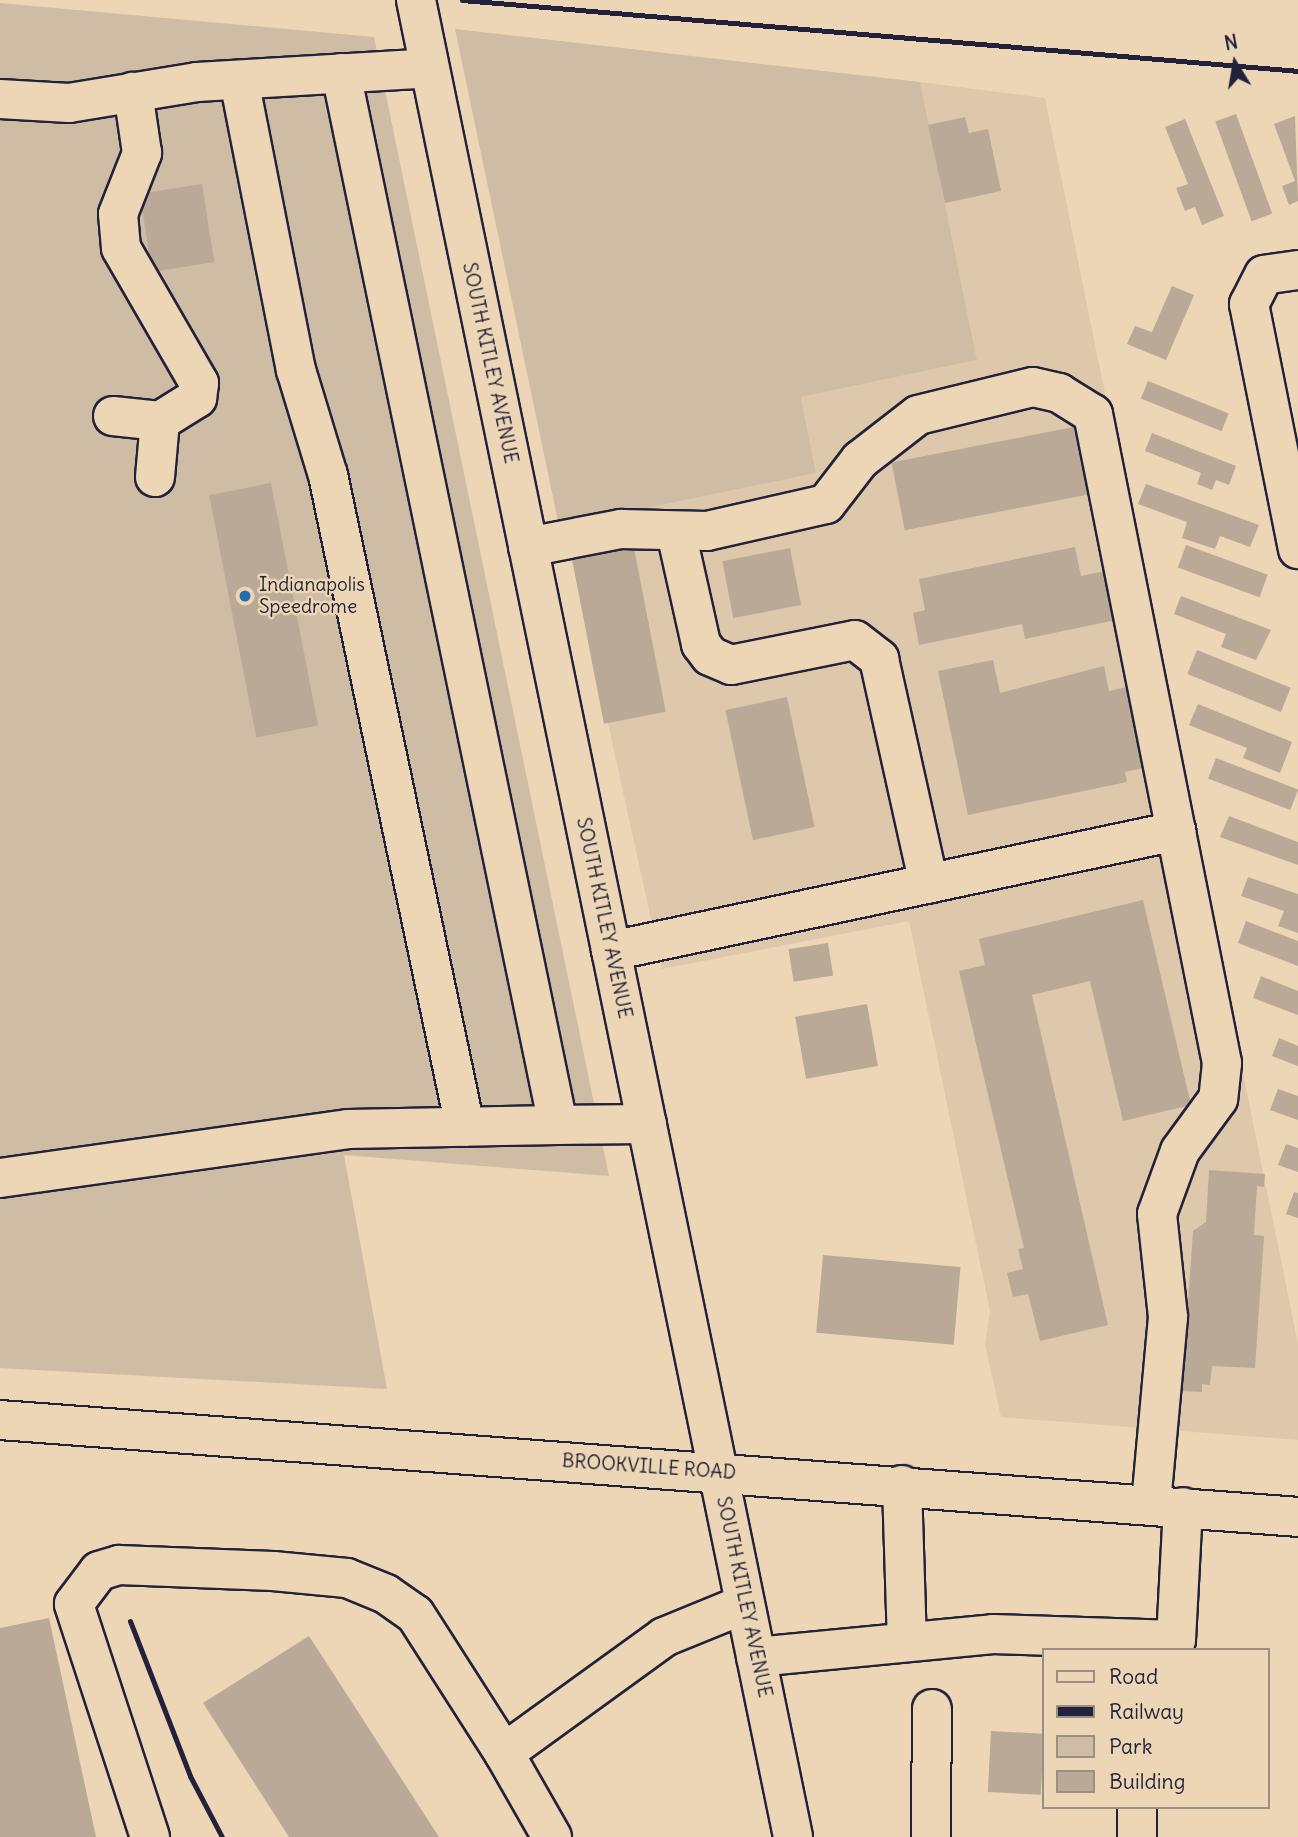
<!DOCTYPE html>
<style>
body{margin:0}
#map{position:relative;width:1298px;height:1837px;overflow:hidden;background:#ecd6b5;font-family:Delius,sans-serif}
div>[style]{position:absolute}
[style*='--x']{left:calc(var(--x)*1px);top:calc(var(--y)*1px);width:calc(var(--w)*1px);rotate:calc(var(--a)*1deg)}
.built>*{inset:0;background:#ddc8ac}
.green>*{inset:0;background:#cfbca4}
.building>*{inset:0;background:#baa997;transform-origin:0 0}
.roads{filter:drop-shadow(2px 0 #22223b) drop-shadow(-2px 0 #22223b) drop-shadow(0 2px #22223b) drop-shadow(0 -2px #22223b)}
.minor>*{height:38px;margin:-19px;padding:0 19px;transform-origin:19px;border-radius:19px;background:#ecd6b5}
.major>*{height:38px;margin:-19px;padding:0 19px;transform-origin:19px;border-radius:19px;background:#ecd6b5}
.rail>*{height:5px;margin:-2.5px;padding:0 2.5px;transform-origin:2.5px;border-radius:2.5px;background:#22223b}
.dots>*{width:19px;height:19px;translate:-50% -50%;box-sizing:border-box;border:4px solid #ecd6b5;border-radius:50%}
span{translate:-50% -50%;white-space:nowrap;text-align:center;line-height:1.15;-webkit-text-stroke:5px #ecd6b5;paint-order:stroke}
.street-label{font-size:19px;color:#22223b}
.poi-label{font-size:19px;color:#22223b}
.left{translate:0 -50%;text-align:left}
.legend{position:absolute;left:1042px;top:1648px;width:228px;height:161px;box-sizing:border-box;background:#ecd6b5;border:2px solid #9b8e84;margin:0;padding:9px 12px;list-style:none;font-size:21px;color:#22223b}
.legend li{display:flex;align-items:center;gap:14px;height:35px}
.legend b{width:35px;border:2px solid #9b8e84}
.north{position:absolute;left:1200px;top:28px;width:70px;height:70px;-webkit-text-stroke:5px #ecd6b5;paint-order:stroke;rotate:349deg;font-size:19px;font-weight:700;line-height:28px;text-align:center;color:#22223b}
.north::after{content:'';display:block;margin:auto;width:24px;height:32px;background:#22223b;clip-path:polygon(50% 0,100% 100%,50% 72%,0 100%)}
</style>
<div id="map">
<div class="built">
<div style="clip-path:polygon(920px 82px,1045px 98px,1298px 1344px,1298px 1440px,1001px 1417px,985px 1344px,990px 1311px,909px 921px,662px 969px,571px 555px,559px 526px,816px 473px,801px 397px,977px 360px)"></div>
</div>
<div class="green">
<div style="clip-path:polygon(0 3px,374px 37px,609px 1176px,344px 1155px,387px 1389px,0 1368px)"></div>
<div style="clip-path:polygon(455px 29px,920px 82px,977px 360px,801px 397px,816px 473px,559px 526px)"></div>
</div>
<div class="building">
<div style="left:1236px;top:114px;width:106px;height:22px;rotate:70deg"></div>
<div style="clip-path:polygon(1295px 116px,1298px 201px,1289px 205px,1282px 186px,1295px 181px,1274px 124px)"></div>
<div style="clip-path:polygon(965px 117px,969px 133px,988px 129px,1001px 191px,945px 203px,928px 125px)"></div>
<div style="clip-path:polygon(1185px 119px,1224px 216px,1202px 225px,1195px 207px,1185px 211px,1176px 188px,1188px 184px,1165px 127px)"></div>
<div style="left:202px;top:184px;width:79px;height:63px;rotate:81deg"></div>
<div style="clip-path:polygon(1172px 286px,1194px 295px,1166px 360px,1127px 344px,1135px 326px,1152px 332px)"></div>
<div style="left:1148px;top:381px;width:87px;height:19px;rotate:22deg"></div>
<div style="left:1084px;top:425px;width:69px;height:196px;rotate:79deg"></div>
<div style="clip-path:polygon(1152px 433px,1236px 466px,1229px 485px,1216px 480px,1212px 490px,1197px 484px,1201px 473px,1145px 451px)"></div>
<div style="left:271px;top:483px;width:247px;height:63px;rotate:79deg"></div>
<div style="clip-path:polygon(1146px 484px,1259px 525px,1250px 547px,1220px 536px,1215px 549px,1182px 538px,1187px 522px,1138px 504px)"></div>
<div style="left:633px;top:543px;width:172px;height:63px;rotate:79deg"></div>
<div style="left:1186px;top:545px;width:87px;height:24px;rotate:20deg"></div>
<div style="clip-path:polygon(1075px 547px,1081px 576px,1105px 571px,1116px 620px,1025px 639px,1022px 624px,919px 645px,913px 613px,925px 610px,919px 579px)"></div>
<div style="left:790px;top:548px;width:58px;height:69px;rotate:79deg"></div>
<div style="clip-path:polygon(1181px 596px,1271px 630px,1256px 660px,1221px 647px,1226px 634px,1174px 614px)"></div>
<div style="left:1197px;top:650px;width:101px;height:26px;rotate:22deg"></div>
<div style="clip-path:polygon(993px 660px,1000px 693px,1104px 666px,1109px 691px,1135px 685px,1152px 766px,1125px 772px,1127px 782px,968px 815px,938px 671px)"></div>
<div style="left:787px;top:697px;width:133px;height:63px;rotate:78deg"></div>
<div style="clip-path:polygon(1198px 704px,1292px 742px,1280px 773px,1243px 758px,1247px 748px,1189px 725px)"></div>
<div style="left:1216px;top:758px;width:88px;height:22px;rotate:21deg"></div>
<div style="clip-path:polygon(1229px 816px,1298px 842px,1298px 865px,1220px 837px)"></div>
<div style="clip-path:polygon(1248px 877px,1298px 894px,1298px 933px,1278px 926px,1284px 911px,1241px 896px)"></div>
<div style="clip-path:polygon(1143px 900px,1191px 1105px,1123px 1121px,1090px 981px,1032px 995px,1108px 1325px,1040px 1341px,1028px 1294px,1013px 1297px,1007px 1273px,1023px 1269px,1018px 1249px,1024px 1248px,959px 971px,985px 965px,979px 939px)"></div>
<div style="clip-path:polygon(1246px 921px,1298px 941px,1298px 966px,1238px 943px)"></div>
<div style="left:828px;top:943px;width:33px;height:40px;rotate:81deg"></div>
<div style="clip-path:polygon(1261px 976px,1298px 991px,1298px 1015px,1253px 998px)"></div>
<div style="left:867px;top:1004px;width:63px;height:73px;rotate:80deg"></div>
<div style="clip-path:polygon(1279px 1038px,1298px 1046px,1298px 1066px,1272px 1056px)"></div>
<div style="clip-path:polygon(1278px 1089px,1298px 1096px,1298px 1120px,1270px 1110px)"></div>
<div style="clip-path:polygon(1286px 1144px,1298px 1148px,1298px 1172px,1278px 1165px)"></div>
<div style="clip-path:polygon(1209px 1170px,1265px 1174px,1264px 1187px,1257px 1186px,1254px 1235px,1264px 1236px,1255px 1368px,1212px 1366px,1210px 1385px,1202px 1384px,1202px 1392px,1182px 1391px,1193px 1231px,1206px 1222px)"></div>
<div style="clip-path:polygon(1294px 1192px,1298px 1193px,1298px 1218px,1286px 1214px)"></div>
<div style="left:823px;top:1255px;width:138px;height:78px;rotate:5deg"></div>
<div style="clip-path:polygon(49px 1618px,96px 1837px,0 1837px,0 1628px)"></div>
<div style="clip-path:polygon(309px 1636px,439px 1837px,289px 1837px,203px 1703px)"></div>
<div style="left:991px;top:1731px;width:53px;height:61px;rotate:3deg"></div>
</div>
<div class="roads">
<div class="minor">
<div style="--x:416;--y:0;--w:1875;--a:78.4"></div>
<div style="--x:341;--y:73;--w:1074;--a:78.34"></div>
<div style="--x:558;--y:1125;--w:89;--a:-0.6"></div>
<div style="--x:239;--y:80;--w:296;--a:78.9"></div>
<div style="--x:296;--y:370;--w:110;--a:73.1"></div>
<div style="--x:328;--y:475;--w:666;--a:78.13"></div>
<div style="--x:0;--y:99;--w:69;--a:3.3"></div>
<div style="--x:69;--y:103;--w:130;--a:-9.3"></div>
<div style="--x:197;--y:82;--w:233;--a:-3.4"></div>
<div style="--x:1298;--y:270;--w:34;--a:172"></div>
<div style="--x:1264;--y:275;--w:33;--a:117"></div>
<div style="--x:1249;--y:304;--w:250;--a:78.7"></div>
<div style="--x:113;--y:416;--w:47;--a:6.1"></div>
<div style="--x:160;--y:421;--w:44;--a:-31.9"></div>
<div style="--x:197;--y:398;--w:15;--a:-82"></div>
<div style="--x:199;--y:383;--w:156;--a:-120"></div>
<div style="--x:121;--y:248;--w:34;--a:-95"></div>
<div style="--x:118;--y:214;--w:66;--a:-68.5"></div>
<div style="--x:142;--y:153;--w:62;--a:-98.4"></div>
<div style="--x:155;--y:477;--w:56;--a:-84.9"></div>
<div style="--x:676;--y:532;--w:115;--a:77.4"></div>
<div style="--x:701;--y:644;--w:15;--a:53"></div>
<div style="--x:710;--y:656;--w:23;--a:23"></div>
<div style="--x:731;--y:665;--w:126;--a:-11.4"></div>
<div style="--x:855;--y:640;--w:31;--a:38"></div>
<div style="--x:879;--y:659;--w:230;--a:77.5"></div>
<div style="--x:528;--y:547;--w:95;--a:-11"></div>
<div style="--x:621;--y:529;--w:86;--a:1.3"></div>
<div style="--x:707;--y:531;--w:122;--a:-12.8"></div>
<div style="--x:826;--y:504;--w:56;--a:-52.3"></div>
<div style="--x:860;--y:460;--w:73;--a:-37.8"></div>
<div style="--x:918;--y:415;--w:118;--a:-13.7"></div>
<div style="--x:1033;--y:387;--w:27;--a:13"></div>
<div style="--x:1059;--y:393;--w:40;--a:32"></div>
<div style="--x:1093;--y:414;--w:662;--a:78.76"></div>
<div style="--x:1222;--y:1063;--w:36;--a:96"></div>
<div style="--x:1218;--y:1099;--w:64;--a:126.2"></div>
<div style="--x:1180;--y:1151;--w:67;--a:110.1"></div>
<div style="--x:1157;--y:1214;--w:104;--a:83.9"></div>
<div style="--x:1168;--y:1317;--w:188;--a:95.2"></div>
<div style="--x:611;--y:951;--w:578;--a:-11.99"></div>
<div style="--x:0;--y:1178;--w:351;--a:-8"></div>
<div style="--x:348;--y:1129;--w:210;--a:-1.1"></div>
<div style="--x:902;--y:1485;--w:156;--a:88.2"></div>
<div style="--x:756;--y:1657;--w:238;--a:-5.5"></div>
<div style="--x:993;--y:1634;--w:183;--a:1.9"></div>
<div style="--x:1176;--y:1640;--w:133;--a:-87"></div>
<div style="--x:504;--y:1753;--w:97;--a:60.3"></div>
<div style="--x:150;--y:1837;--w:245;--a:-108.1"></div>
<div style="--x:74;--y:1604;--w:41;--a:-52.9"></div>
<div style="--x:99;--y:1571;--w:21;--a:-17"></div>
<div style="--x:119;--y:1565;--w:154;--a:2.2"></div>
<div style="--x:273;--y:1571;--w:74;--a:5.4"></div>
<div style="--x:347;--y:1578;--w:42;--a:22.3"></div>
<div style="--x:386;--y:1594;--w:35;--a:35"></div>
<div style="--x:415;--y:1614;--w:165;--a:57.4"></div>
<div style="--x:504;--y:1753;--w:198;--a:-35.9"></div>
<div style="--x:664;--y:1637;--w:87;--a:-22.2"></div>
<div style="--x:931;--y:1837;--w:128;--a:-89.6"></div>
<div style="--x:1137;--y:1837;--w:30;--a:-90"></div>
</div>
<div class="major">
<div style="--x:0;--y:1420;--w:1302;--a:4.27"></div>
</div>
</div>
<div class="rail">
<div style="--x:462;--y:0;--w:839;--a:4.85"></div>
<div style="--x:130;--y:1621;--w:166;--a:68.8"></div>
<div style="--x:190;--y:1776;--w:69;--a:62.3"></div>
</div>
<div class="dots">
<div style="left:245px;top:596px;background:#1f6fb2"></div>
</div>
<div class="street-label">
<span style="left:490px;top:363px;rotate:78deg">SOUTH KITLEY AVENUE</span>
<span style="left:604px;top:918px;rotate:78deg">SOUTH KITLEY AVENUE</span>
<span style="left:649px;top:1467px;rotate:4deg">BROOKVILLE ROAD</span>
<span style="left:744px;top:1597px;rotate:78deg">SOUTH KITLEY AVENUE</span>
</div>
<div class="poi-label">
<span class="left" style="left:259px;top:596px">Indianapolis<br>Speedrome</span>
</div>
<ul class="legend">
<li><b style="height:9px;background:#ecd6b5"></b>Road</li>
<li><b style="height:9px;background:#22223b"></b>Railway</li>
<li><b style="height:19px;background:#cfbca4"></b>Park</li>
<li><b style="height:19px;background:#baa997"></b>Building</li>
</ul>
<div class="north">N</div>
</div>
